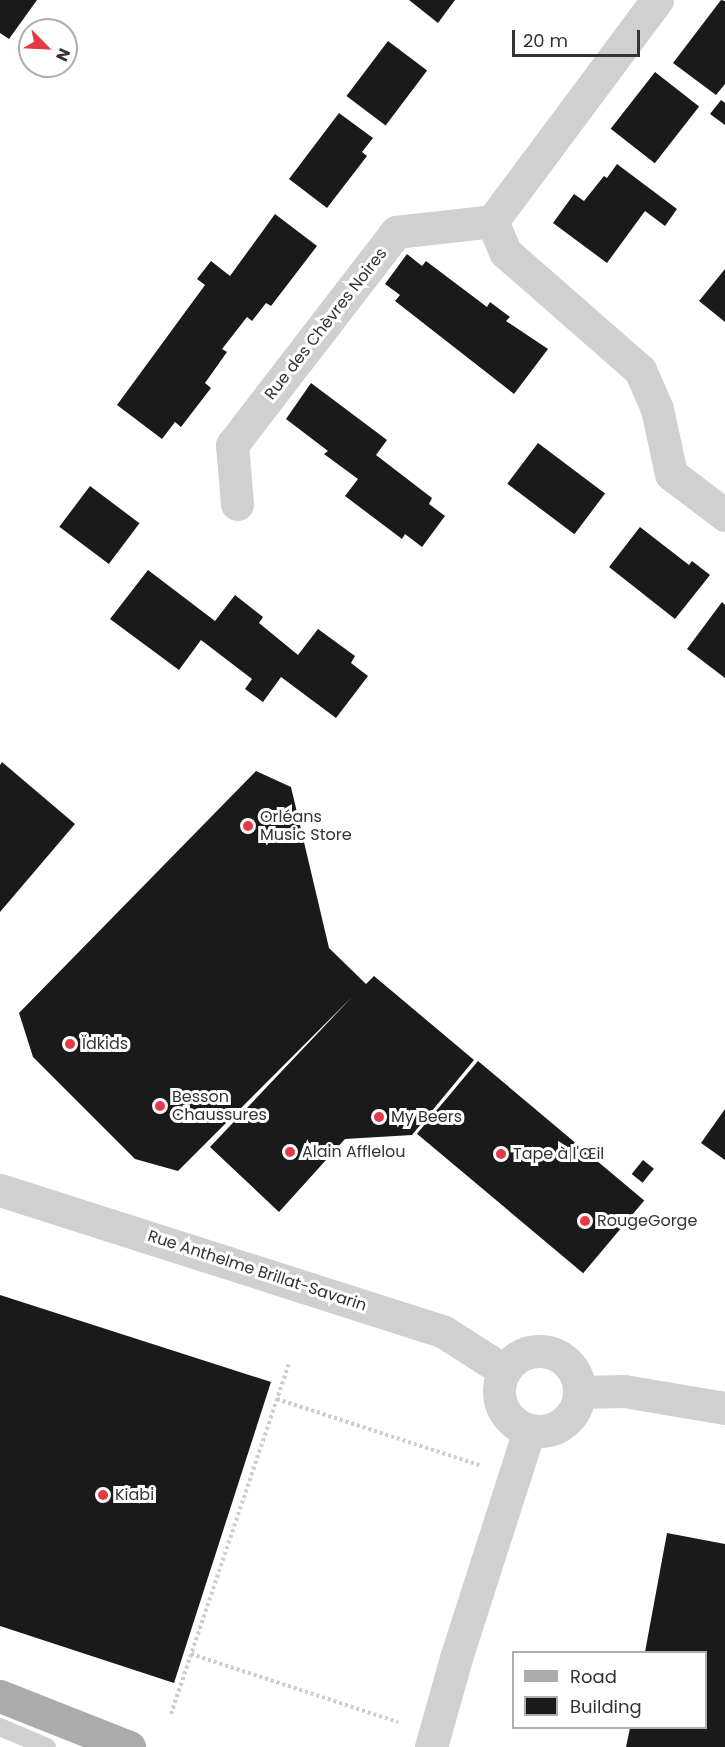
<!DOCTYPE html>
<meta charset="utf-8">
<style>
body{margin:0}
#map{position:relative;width:725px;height:1747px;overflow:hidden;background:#fff;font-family:Poppins,sans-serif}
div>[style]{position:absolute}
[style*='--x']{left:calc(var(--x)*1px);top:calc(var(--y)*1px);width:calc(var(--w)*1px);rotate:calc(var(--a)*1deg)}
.building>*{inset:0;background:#1a1a1a;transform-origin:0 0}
.path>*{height:4px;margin-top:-2px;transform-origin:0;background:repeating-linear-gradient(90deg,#cdcdcd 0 3px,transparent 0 6px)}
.lane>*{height:18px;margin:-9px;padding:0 9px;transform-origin:9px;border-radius:9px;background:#d0d0d0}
.street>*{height:33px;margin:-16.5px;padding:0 16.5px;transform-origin:16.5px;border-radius:16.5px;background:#d0d0d0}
.street>.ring{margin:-16.5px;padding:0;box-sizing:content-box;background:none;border:33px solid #d0d0d0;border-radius:50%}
.primary>*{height:33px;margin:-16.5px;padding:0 16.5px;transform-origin:16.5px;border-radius:16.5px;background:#ababab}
.dots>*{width:16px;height:16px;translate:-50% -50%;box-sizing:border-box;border:3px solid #fff;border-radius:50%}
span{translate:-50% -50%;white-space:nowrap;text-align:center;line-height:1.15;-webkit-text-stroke:6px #fff;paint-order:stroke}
.street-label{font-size:16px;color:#333}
.poi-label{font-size:16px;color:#333}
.left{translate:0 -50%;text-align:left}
.legend{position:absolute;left:512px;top:1651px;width:195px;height:78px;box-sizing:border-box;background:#fff;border:2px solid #adadad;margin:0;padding:8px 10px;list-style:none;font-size:18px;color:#333}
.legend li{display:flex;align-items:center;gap:12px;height:30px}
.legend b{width:30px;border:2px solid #adadad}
.north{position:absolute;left:18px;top:18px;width:60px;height:60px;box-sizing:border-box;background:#fff;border:2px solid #adadad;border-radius:50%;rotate:114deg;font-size:16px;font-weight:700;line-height:24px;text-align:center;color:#333}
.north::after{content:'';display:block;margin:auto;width:21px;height:27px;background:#e63946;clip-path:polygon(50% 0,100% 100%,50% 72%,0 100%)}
.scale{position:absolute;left:512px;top:30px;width:128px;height:27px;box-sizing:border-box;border:3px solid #333;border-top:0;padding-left:8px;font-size:18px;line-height:21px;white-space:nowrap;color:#333;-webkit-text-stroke:4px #fff;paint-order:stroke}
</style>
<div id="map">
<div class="building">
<div style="clip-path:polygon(0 0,37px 0,9px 39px,0 33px)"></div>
<div style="clip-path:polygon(409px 0,455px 0,438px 23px)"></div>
<div style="clip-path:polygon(721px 0,725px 1px,725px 84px,716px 95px,673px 63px)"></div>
<div style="left:388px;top:41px;width:49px;height:69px;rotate:37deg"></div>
<div style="left:655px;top:72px;width:56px;height:72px;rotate:38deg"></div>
<div style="clip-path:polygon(721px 100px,725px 103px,725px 125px,710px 114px)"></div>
<div style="clip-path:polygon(339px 113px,373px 138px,362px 152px,367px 156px,327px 208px,289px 179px)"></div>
<div style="clip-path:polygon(617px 164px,677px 209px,665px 226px,645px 211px,607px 263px,553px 223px,574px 194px,584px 201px,604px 176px,607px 178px)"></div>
<div style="clip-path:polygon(275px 214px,317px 246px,271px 306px,266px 303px,252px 321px,247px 317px,222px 349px,227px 352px,205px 383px,211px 388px,181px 427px,175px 422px,162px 439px,117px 405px,205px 285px,197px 279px,211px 261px,230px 276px)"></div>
<div style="clip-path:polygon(407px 254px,422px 266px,426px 261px,487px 307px,490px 302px,510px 317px,506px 321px,548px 349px,514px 394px,395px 301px,400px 295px,385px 284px)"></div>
<div style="clip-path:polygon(725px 269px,725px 322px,699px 301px)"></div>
<div style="clip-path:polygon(311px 383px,387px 440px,376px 455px,432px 498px,429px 504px,445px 516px,422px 547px,405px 534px,402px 539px,345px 496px,358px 479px,324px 454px,328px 451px,286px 419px)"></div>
<div style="left:538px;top:443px;width:84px;height:51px;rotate:37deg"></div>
<div style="left:90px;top:486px;width:62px;height:51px;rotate:37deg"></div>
<div style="clip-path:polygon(640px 527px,689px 565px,692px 561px,710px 575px,675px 619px,609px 567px)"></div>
<div style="clip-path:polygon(148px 570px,215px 621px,235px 595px,263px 617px,259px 623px,298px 655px,318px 629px,355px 656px,351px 663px,368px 676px,336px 718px,281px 677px,263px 702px,245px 689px,252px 679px,201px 640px,179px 670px,110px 619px)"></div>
<div style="clip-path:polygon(722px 602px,725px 605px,725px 678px,687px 649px)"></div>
<div style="clip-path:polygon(2px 762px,75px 824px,0 912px,0 765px)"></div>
<div style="clip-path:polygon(256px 771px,291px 787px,329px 948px,366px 984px,374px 976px,474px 1060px,412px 1135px,345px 1139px,279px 1212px,210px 1147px,352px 997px,178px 1171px,135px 1159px,33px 1057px,19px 1013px)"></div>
<div style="left:478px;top:1061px;width:217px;height:95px;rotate:40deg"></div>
<div style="clip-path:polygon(725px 1109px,725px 1160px,701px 1143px)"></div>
<div style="left:643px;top:1160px;width:14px;height:18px;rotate:39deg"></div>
<div style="clip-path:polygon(0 1295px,271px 1382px,174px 1683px,0 1626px)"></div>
<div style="clip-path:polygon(667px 1533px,725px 1544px,725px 1747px,626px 1747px,630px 1728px,706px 1728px,706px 1652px,645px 1652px)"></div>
</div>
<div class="path">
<div style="--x:277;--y:1399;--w:213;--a:18.1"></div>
<div style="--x:191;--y:1654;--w:218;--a:18.2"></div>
<div style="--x:171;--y:1714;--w:370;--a:-71.4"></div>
</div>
<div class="lane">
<div style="--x:0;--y:1727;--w:51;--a:23.1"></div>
</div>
<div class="street">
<div style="--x:657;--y:0;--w:276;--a:126.7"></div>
<div style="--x:492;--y:221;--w:34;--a:67"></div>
<div style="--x:505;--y:252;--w:179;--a:41.2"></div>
<div style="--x:640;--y:370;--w:43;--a:66.4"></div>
<div style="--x:657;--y:409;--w:66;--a:77.8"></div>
<div style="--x:671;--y:474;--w:68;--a:37.2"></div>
<div style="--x:237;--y:504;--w:59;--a:-94.8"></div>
<div style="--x:232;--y:445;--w:269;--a:-52.4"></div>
<div style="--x:396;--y:232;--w:97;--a:-6.5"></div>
<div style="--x:0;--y:1190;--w:466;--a:17.7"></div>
<div style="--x:444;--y:1332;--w:72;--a:32.6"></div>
<div class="ring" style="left:499px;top:1351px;width:47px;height:47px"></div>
<div style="--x:580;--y:1392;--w:44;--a:-1.3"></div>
<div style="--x:624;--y:1391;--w:102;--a:9.6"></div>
<div style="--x:431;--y:1747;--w:92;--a:-74.3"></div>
<div style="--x:456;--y:1658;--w:239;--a:-72.2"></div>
</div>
<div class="primary">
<div style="--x:0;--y:1696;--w:139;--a:21.6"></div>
</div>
<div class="dots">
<div style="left:248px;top:826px;background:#e63946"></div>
<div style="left:70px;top:1044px;background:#e63946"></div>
<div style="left:160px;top:1106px;background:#e63946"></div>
<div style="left:379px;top:1117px;background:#e63946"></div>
<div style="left:290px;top:1152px;background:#e63946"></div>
<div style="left:501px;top:1154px;background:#e63946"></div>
<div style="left:585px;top:1221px;background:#e63946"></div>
<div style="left:103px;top:1495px;background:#e63946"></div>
</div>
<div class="street-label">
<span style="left:326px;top:324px;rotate:-52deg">Rue des Chèvres Noires</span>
<span style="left:257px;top:1271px;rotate:18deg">Rue Anthelme Brillat-Savarin</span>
</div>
<div class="poi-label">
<span class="left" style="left:260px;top:826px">Orléans<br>Music Store</span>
<span class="left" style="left:82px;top:1044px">Ïdkids</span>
<span class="left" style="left:172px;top:1106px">Besson<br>Chaussures</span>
<span class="left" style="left:391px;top:1117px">My Beers</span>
<span class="left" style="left:302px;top:1152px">Alain Afflelou</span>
<span class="left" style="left:513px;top:1154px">Tape à l'Œil</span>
<span class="left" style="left:597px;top:1221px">RougeGorge</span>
<span class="left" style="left:115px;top:1495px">Kiabi</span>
</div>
<ul class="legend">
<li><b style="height:8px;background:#ababab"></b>Road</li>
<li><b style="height:16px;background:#1a1a1a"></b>Building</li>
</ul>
<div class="north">N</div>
<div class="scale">20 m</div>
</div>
